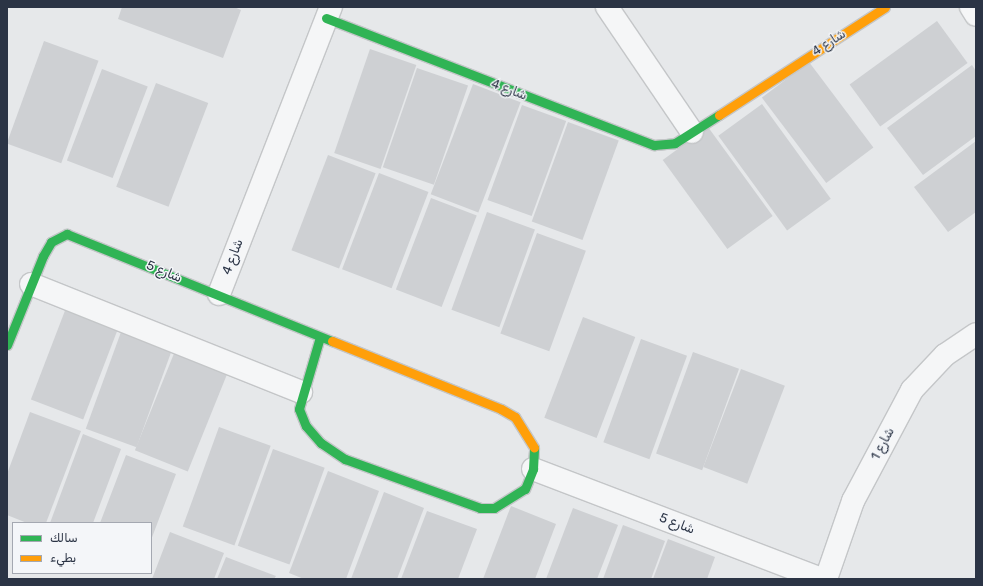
<!DOCTYPE html>
<meta charset="utf-8">
<style>
body{margin:0}
#map{position:relative;width:983px;height:586px;overflow:hidden;background:#e6e8ea;font-family:Rubik,Cairo,sans-serif}
div>[style]{position:absolute}
[style*='--x']{left:calc(var(--x)*1px);top:calc(var(--y)*1px);width:calc(var(--w)*1px);rotate:calc(var(--a)*1deg)}
.building>*{inset:0;background:#ced0d3;transform-origin:0 0}
.roads{filter:drop-shadow(1px 0 #c4c6c8) drop-shadow(-1px 0 #c4c6c8) drop-shadow(0 1px #c4c6c8) drop-shadow(0 -1px #c4c6c8)}
.street>*{height:22px;margin:-11px;padding:0 11px;transform-origin:11px;border-radius:11px;background:#f5f6f7}
.fast>*{height:9px;margin:-4.5px;padding:0 4.5px;transform-origin:4.5px;border-radius:4.5px;background:#30b455}
.slow>*{height:9px;margin:-4.5px;padding:0 4.5px;transform-origin:4.5px;border-radius:4.5px;background:#ff9f0a}
span{translate:-50% -50%;white-space:nowrap;text-align:center;line-height:1.15;-webkit-text-stroke:3px #f4f6f9;paint-order:stroke}
.street-label{font-size:13px;color:#2b3445}
.frame{position:absolute;inset:0;border:8px solid #2b3445;pointer-events:none}
.legend{position:absolute;left:12px;top:522px;width:140px;height:52px;box-sizing:border-box;background:#f4f6f9;border:1px solid #a4a8b1;margin:0;padding:5px 7px;list-style:none;font-size:12px;color:#2b3445}
.legend li{display:flex;align-items:center;gap:8px;height:20px}
.legend b{width:20px;border:1px solid #a4a8b1}
</style>
<div id="map">
<div class="building">
<div style="clip-path:polygon(122px 7px,234px 7px,241px 10px,223px 58px,118px 19px)"></div>
<div style="left:937px;top:21px;width:52px;height:108px;rotate:54deg"></div>
<div style="left:44px;top:41px;width:58px;height:109px;rotate:20deg"></div>
<div style="left:370px;top:49px;width:49px;height:110px;rotate:19deg"></div>
<div style="left:809px;top:62px;width:107px;height:59px;rotate:53deg"></div>
<div style="clip-path:polygon(972px 65px,976px 71px,976px 136px,923px 175px,887px 128px)"></div>
<div style="left:417px;top:68px;width:54px;height:105px;rotate:19deg"></div>
<div style="left:102px;top:69px;width:49px;height:98px;rotate:21deg"></div>
<div style="left:156px;top:83px;width:56px;height:111px;rotate:21deg"></div>
<div style="left:473px;top:84px;width:51px;height:118px;rotate:21deg"></div>
<div style="left:762px;top:104px;width:117px;height:54px;rotate:54deg"></div>
<div style="left:522px;top:105px;width:47px;height:101px;rotate:20deg"></div>
<div style="left:568px;top:122px;width:54px;height:106px;rotate:20deg"></div>
<div style="left:708px;top:127px;width:110px;height:56px;rotate:54deg"></div>
<div style="clip-path:polygon(976px 141px,976px 212px,948px 232px,914px 187px)"></div>
<div style="left:328px;top:155px;width:51px;height:102px;rotate:21deg"></div>
<div style="left:379px;top:173px;width:53px;height:103px;rotate:21deg"></div>
<div style="left:431px;top:198px;width:49px;height:98px;rotate:21deg"></div>
<div style="left:487px;top:212px;width:51px;height:104px;rotate:20deg"></div>
<div style="left:537px;top:233px;width:52px;height:107px;rotate:20deg"></div>
<div style="left:66px;top:308px;width:56px;height:98px;rotate:21deg"></div>
<div style="left:583px;top:317px;width:56px;height:108px;rotate:21deg"></div>
<div style="left:121px;top:332px;width:54px;height:103px;rotate:20deg"></div>
<div style="left:641px;top:339px;width:49px;height:110px;rotate:20deg"></div>
<div style="left:175px;top:351px;width:57px;height:107px;rotate:22deg"></div>
<div style="left:693px;top:352px;width:49px;height:108px;rotate:20deg"></div>
<div style="left:741px;top:369px;width:47px;height:105px;rotate:21deg"></div>
<div style="clip-path:polygon(30px 412px,81px 431px,46px 523px,27px 523px,7px 515px,7px 474px)"></div>
<div style="left:219px;top:427px;width:55px;height:106px;rotate:20deg"></div>
<div style="clip-path:polygon(83px 434px,121px 449px,93px 523px,50px 523px)"></div>
<div style="left:273px;top:449px;width:55px;height:103px;rotate:20deg"></div>
<div style="clip-path:polygon(126px 455px,176px 474px,151px 540px,151px 523px,100px 523px)"></div>
<div style="clip-path:polygon(328px 471px,379px 491px,346px 579px,304px 579px,289px 573px)"></div>
<div style="clip-path:polygon(384px 492px,424px 508px,397px 579px,351px 579px)"></div>
<div style="clip-path:polygon(511px 506px,556px 524px,535px 579px,483px 579px)"></div>
<div style="clip-path:polygon(573px 508px,618px 525px,597px 579px,546px 579px)"></div>
<div style="clip-path:polygon(427px 511px,477px 529px,458px 579px,401px 579px)"></div>
<div style="clip-path:polygon(623px 525px,665px 541px,651px 579px,603px 579px)"></div>
<div style="clip-path:polygon(170px 532px,224px 553px,214px 579px,152px 579px)"></div>
<div style="clip-path:polygon(668px 539px,715px 557px,707px 579px,653px 579px)"></div>
<div style="clip-path:polygon(226px 557px,276px 576px,274px 579px,217px 579px)"></div>
</div>
<div class="roads">
<div class="street">
<div style="--x:607;--y:7;--w:151;--a:55.8"></div>
<div style="--x:971;--y:7;--w:9;--a:58"></div>
<div style="--x:31;--y:284;--w:291;--a:21.8"></div>
<div style="--x:219;--y:294;--w:308;--a:-68.7"></div>
<div style="--x:533;--y:469;--w:308;--a:20.9"></div>
<div style="--x:826;--y:579;--w:83;--a:-70.9"></div>
<div style="--x:853;--y:501;--w:126;--a:-62"></div>
<div style="--x:912;--y:390;--w:48;--a:-46.7"></div>
<div style="--x:945;--y:355;--w:37;--a:-34"></div>
</div>
<div class="fast">
<div style="--x:326;--y:18;--w:352;--a:21.2"></div>
<div style="--x:654;--y:145;--w:21;--a:-5"></div>
<div style="--x:675;--y:143;--w:52;--a:-32.5"></div>
<div style="--x:320;--y:337;--w:75;--a:106.3"></div>
<div style="--x:299;--y:409;--w:18;--a:68"></div>
<div style="--x:306;--y:426;--w:23;--a:49"></div>
<div style="--x:321;--y:443;--w:29;--a:34"></div>
<div style="--x:345;--y:459;--w:144;--a:19.9"></div>
<div style="--x:480;--y:508;--w:14;--a:0"></div>
<div style="--x:494;--y:508;--w:36;--a:-32"></div>
<div style="--x:525;--y:489;--w:22;--a:-68"></div>
<div style="--x:533;--y:469;--w:21;--a:-87"></div>
<div style="--x:7;--y:345;--w:96;--a:-68"></div>
<div style="--x:43;--y:256;--w:16;--a:-60"></div>
<div style="--x:51;--y:242;--w:18;--a:-27"></div>
<div style="--x:67;--y:234;--w:286;--a:22"></div>
</div>
<div class="slow">
<div style="--x:719;--y:115;--w:198;--a:-33"></div>
<div style="--x:332;--y:341;--w:182;--a:21.9"></div>
<div style="--x:501;--y:409;--w:16;--a:30"></div>
<div style="--x:515;--y:417;--w:36;--a:58"></div>
</div>
</div>
<div class="street-label">
<span style="left:829px;top:43px;rotate:-33deg">شارع 4</span>
<span style="left:509px;top:90px;rotate:21deg">شارع 4</span>
<span style="left:233px;top:257px;rotate:-69deg">شارع 4</span>
<span style="left:164px;top:272px;rotate:22deg">شارع 5</span>
<span style="left:883px;top:444px;rotate:-62deg">شارع 1</span>
<span style="left:677px;top:524px;rotate:21deg">شارع 5</span>
</div>
<div class="frame"></div>
<ul class="legend">
<li><b style="height:5px;background:#30b455"></b>سالك</li>
<li><b style="height:5px;background:#ff9f0a"></b>بطيء</li>
</ul>
</div>
